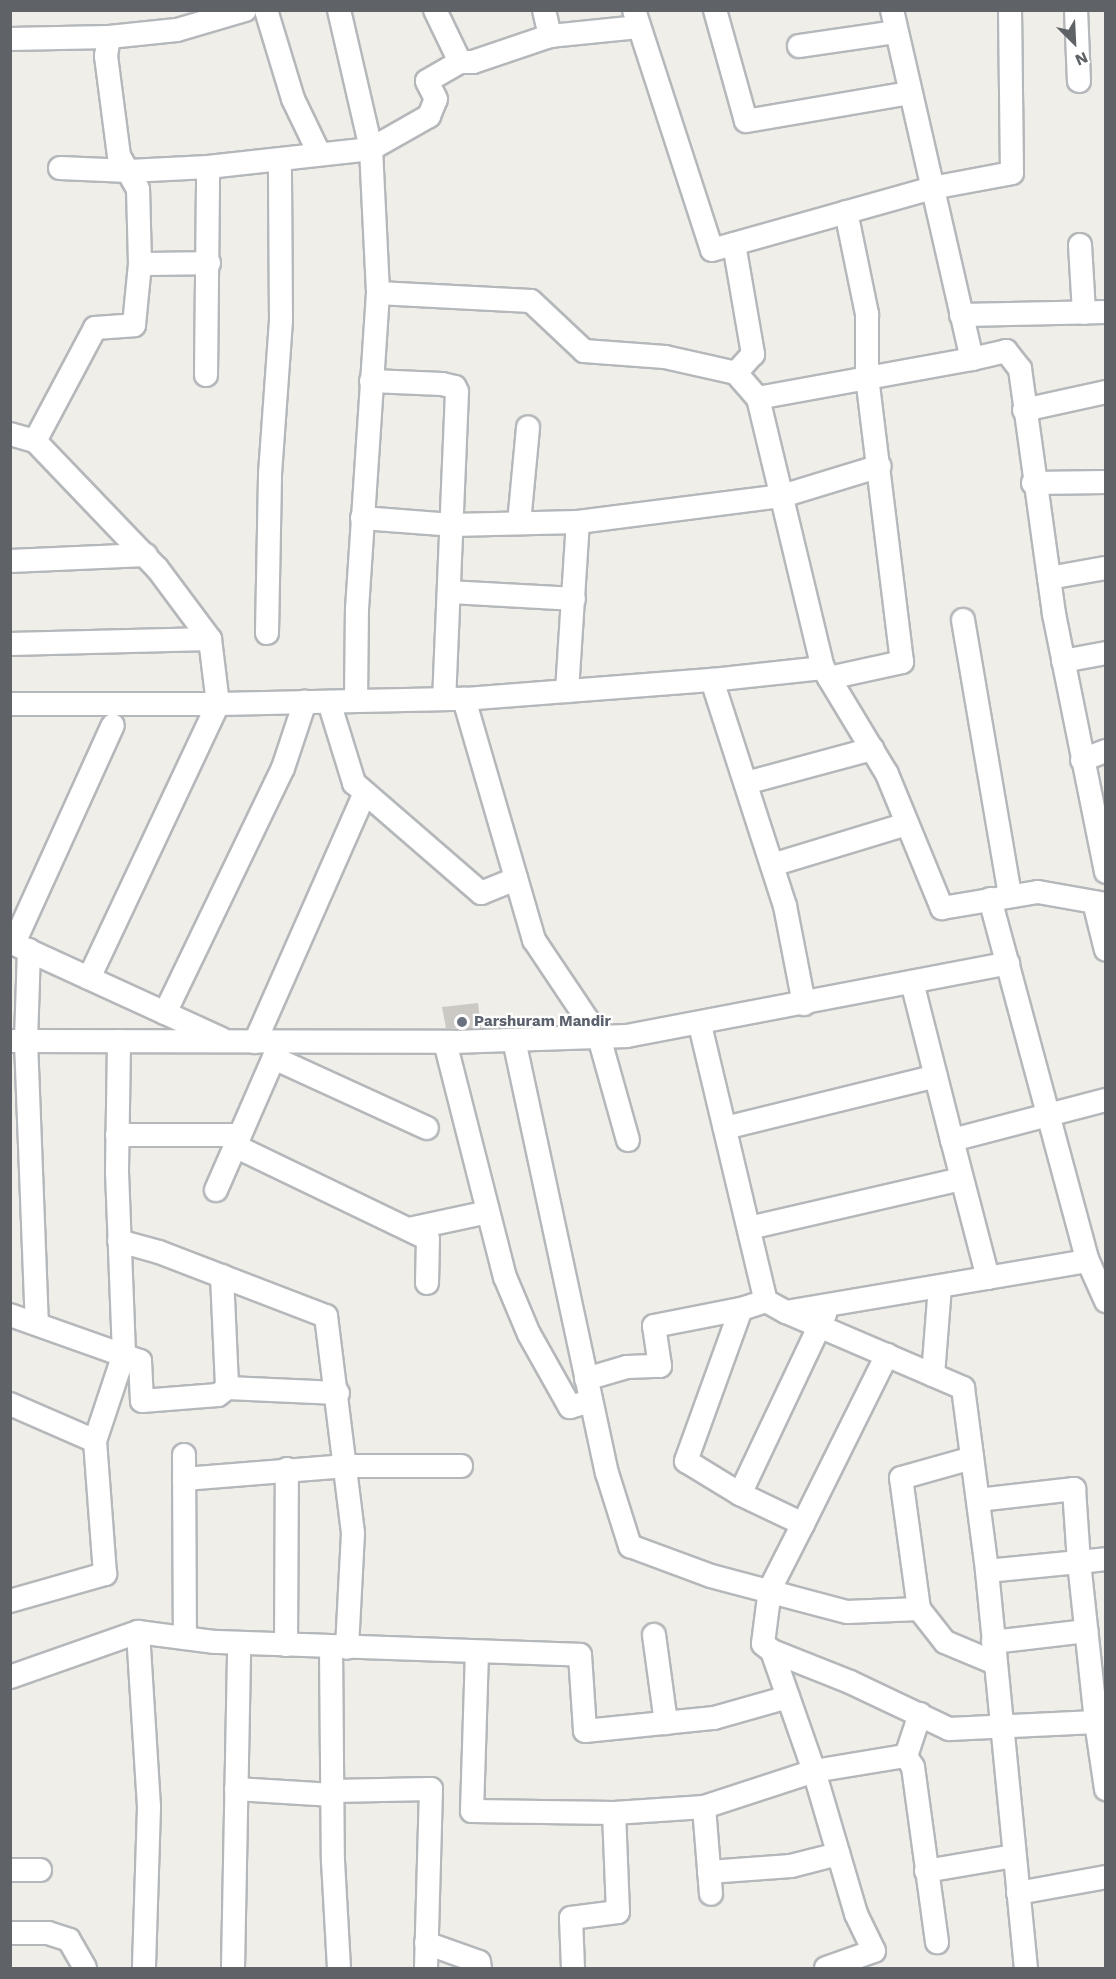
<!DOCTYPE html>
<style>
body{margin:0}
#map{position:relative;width:1116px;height:1979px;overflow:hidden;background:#f0eee8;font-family:"Work Sans",sans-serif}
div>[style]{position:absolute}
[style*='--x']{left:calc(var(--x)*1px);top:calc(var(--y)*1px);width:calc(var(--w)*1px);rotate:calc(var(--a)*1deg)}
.building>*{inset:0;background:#ccc9c4}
.roads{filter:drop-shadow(2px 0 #b5b8bb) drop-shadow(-2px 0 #b5b8bb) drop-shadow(0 2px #b5b8bb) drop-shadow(0 -2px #b5b8bb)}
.minor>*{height:22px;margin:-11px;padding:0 11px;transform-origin:11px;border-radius:11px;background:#fff}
.dots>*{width:16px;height:16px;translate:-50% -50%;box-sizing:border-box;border:3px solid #fff;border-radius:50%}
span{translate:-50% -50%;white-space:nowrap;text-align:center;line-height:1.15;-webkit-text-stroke:4.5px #fff;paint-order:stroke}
.worship-label{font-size:15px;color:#5b616d;font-weight:700}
.left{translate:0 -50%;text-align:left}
.frame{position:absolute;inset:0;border:12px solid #5f6367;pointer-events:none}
.north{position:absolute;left:1044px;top:12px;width:60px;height:60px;-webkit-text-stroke:4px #fff;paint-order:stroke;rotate:156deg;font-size:16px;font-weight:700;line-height:24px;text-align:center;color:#5f6367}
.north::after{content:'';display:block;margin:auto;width:21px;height:27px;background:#5f6367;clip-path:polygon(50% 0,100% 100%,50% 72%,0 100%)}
</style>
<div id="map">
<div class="building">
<div style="clip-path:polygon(478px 1003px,481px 1028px,446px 1028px,442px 1007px)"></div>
</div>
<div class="roads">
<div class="minor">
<div style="--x:266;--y:10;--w:93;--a:73.1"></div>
<div style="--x:293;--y:99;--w:58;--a:64.3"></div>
<div style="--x:339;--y:10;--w:143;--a:77"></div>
<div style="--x:371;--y:149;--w:144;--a:87.2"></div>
<div style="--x:378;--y:293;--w:153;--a:3"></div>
<div style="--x:531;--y:301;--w:73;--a:43.3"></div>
<div style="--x:584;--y:351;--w:81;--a:4.2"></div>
<div style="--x:665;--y:357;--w:73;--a:12.7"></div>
<div style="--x:736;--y:373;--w:33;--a:49"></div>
<div style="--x:435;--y:10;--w:58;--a:64.3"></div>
<div style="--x:544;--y:10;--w:27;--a:77"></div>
<div style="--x:634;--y:10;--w:252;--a:72"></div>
<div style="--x:712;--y:250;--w:229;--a:-15.7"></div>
<div style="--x:932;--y:188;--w:81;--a:-10.6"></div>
<div style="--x:1012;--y:173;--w:163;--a:-90.7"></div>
<div style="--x:715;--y:10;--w:115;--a:74.4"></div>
<div style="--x:746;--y:121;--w:166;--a:-9.7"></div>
<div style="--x:892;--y:10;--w:358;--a:77.1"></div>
<div style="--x:972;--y:359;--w:35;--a:-13"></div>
<div style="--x:1006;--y:351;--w:23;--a:52"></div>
<div style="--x:1020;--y:369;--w:247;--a:82.1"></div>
<div style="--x:1054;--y:614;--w:263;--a:78.6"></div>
<div style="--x:1076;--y:10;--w:71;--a:87.6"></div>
<div style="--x:10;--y:39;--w:99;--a:-1.2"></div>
<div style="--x:109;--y:37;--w:68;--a:-5.9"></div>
<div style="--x:177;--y:30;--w:71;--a:-16.4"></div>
<div style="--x:799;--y:46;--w:98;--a:-8.2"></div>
<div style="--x:60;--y:168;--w:69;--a:2.5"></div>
<div style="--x:129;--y:171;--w:79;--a:-2.9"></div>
<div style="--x:208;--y:167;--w:164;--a:-6.3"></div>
<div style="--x:371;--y:149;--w:67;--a:-29.6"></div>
<div style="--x:429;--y:116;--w:18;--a:-68"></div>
<div style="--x:436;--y:99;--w:20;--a:-117"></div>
<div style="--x:427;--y:81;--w:38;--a:-30"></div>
<div style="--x:460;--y:62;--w:13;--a:0"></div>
<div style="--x:473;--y:62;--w:81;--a:-18.7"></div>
<div style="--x:550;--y:36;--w:88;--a:-5.8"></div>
<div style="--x:734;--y:244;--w:112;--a:80.2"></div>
<div style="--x:753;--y:354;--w:25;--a:132"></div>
<div style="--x:1080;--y:245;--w:68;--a:86.6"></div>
<div style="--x:140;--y:264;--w:69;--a:-0.8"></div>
<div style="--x:961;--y:315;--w:145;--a:-1.2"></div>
<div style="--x:972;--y:359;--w:218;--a:169.7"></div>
<div style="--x:758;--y:398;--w:278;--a:76.5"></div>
<div style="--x:823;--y:668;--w:124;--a:58.9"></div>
<div style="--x:887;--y:774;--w:145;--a:67.7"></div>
<div style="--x:942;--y:908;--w:97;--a:-9.5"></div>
<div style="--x:1038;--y:892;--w:69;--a:10"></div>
<div style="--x:206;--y:375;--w:208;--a:-89.4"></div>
<div style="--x:371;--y:381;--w:71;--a:2.4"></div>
<div style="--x:442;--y:384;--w:13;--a:13"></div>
<div style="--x:455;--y:387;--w:5;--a:68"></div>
<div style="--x:457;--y:392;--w:307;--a:92.4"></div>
<div style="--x:1024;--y:410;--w:84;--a:-12.4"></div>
<div style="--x:10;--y:434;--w:26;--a:16"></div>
<div style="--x:35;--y:441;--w:176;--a:46.2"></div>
<div style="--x:157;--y:568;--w:89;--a:53.3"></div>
<div style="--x:210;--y:639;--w:65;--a:83"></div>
<div style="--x:218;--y:704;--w:246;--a:-1.2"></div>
<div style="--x:464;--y:699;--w:251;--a:73.8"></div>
<div style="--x:534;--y:940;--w:117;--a:56.2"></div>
<div style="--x:599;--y:1037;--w:107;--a:74.3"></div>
<div style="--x:35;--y:441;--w:128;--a:-62"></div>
<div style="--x:95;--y:328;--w:39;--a:-4"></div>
<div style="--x:134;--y:325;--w:61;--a:-84.4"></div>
<div style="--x:140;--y:264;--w:75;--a:-91.5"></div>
<div style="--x:138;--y:189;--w:38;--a:-120"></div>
<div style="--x:119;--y:156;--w:101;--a:-97.4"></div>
<div style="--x:106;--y:56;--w:19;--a:-81"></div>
<div style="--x:1033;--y:483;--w:73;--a:-0.8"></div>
<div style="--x:362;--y:518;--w:90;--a:4.4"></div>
<div style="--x:452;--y:525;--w:126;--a:-1.4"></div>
<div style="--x:578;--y:522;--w:206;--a:-7.3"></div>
<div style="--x:782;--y:496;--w:102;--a:-17"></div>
<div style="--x:519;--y:523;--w:96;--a:-84.6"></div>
<div style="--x:10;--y:561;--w:136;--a:-2.5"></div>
<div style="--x:1049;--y:578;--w:58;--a:-10"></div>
<div style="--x:449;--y:592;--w:125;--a:3.2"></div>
<div style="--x:963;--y:620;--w:280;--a:80.3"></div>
<div style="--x:267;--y:633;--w:159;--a:-88.9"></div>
<div style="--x:270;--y:474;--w:154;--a:-85.9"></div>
<div style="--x:281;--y:320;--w:159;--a:-90.4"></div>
<div style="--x:10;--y:644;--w:200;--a:-1.4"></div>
<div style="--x:1063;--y:661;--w:44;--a:-10.5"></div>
<div style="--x:829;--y:678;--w:75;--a:-12.4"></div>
<div style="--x:902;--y:662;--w:286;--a:-97"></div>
<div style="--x:867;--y:378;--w:64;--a:-90"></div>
<div style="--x:867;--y:314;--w:104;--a:-101.6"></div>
<div style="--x:712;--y:680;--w:112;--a:-6.2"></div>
<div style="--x:567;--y:691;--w:169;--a:-86.3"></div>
<div style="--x:464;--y:699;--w:249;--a:-4.4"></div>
<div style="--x:712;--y:680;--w:237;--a:72.1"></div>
<div style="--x:785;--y:906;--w:100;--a:79"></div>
<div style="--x:356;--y:701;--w:92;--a:-89.4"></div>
<div style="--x:357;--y:609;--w:317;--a:-86.2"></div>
<div style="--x:329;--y:702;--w:85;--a:72.8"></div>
<div style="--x:354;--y:783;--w:168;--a:40.9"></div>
<div style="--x:481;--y:893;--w:38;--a:-22"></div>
<div style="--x:10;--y:704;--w:208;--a:0"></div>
<div style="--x:218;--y:704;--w:303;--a:115.2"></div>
<div style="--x:1082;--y:760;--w:26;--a:-21"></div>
<div style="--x:746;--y:783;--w:131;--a:-15.1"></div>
<div style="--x:772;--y:865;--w:141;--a:-16.9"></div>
<div style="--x:990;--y:899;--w:375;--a:74.9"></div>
<div style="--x:1088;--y:1261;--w:44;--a:65.8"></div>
<div style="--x:1094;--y:902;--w:49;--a:76"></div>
<div style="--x:10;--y:942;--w:233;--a:24.6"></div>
<div style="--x:14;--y:943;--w:239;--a:-65.6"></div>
<div style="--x:29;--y:950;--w:91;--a:91.9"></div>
<div style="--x:26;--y:1041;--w:281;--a:87.8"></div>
<div style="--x:912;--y:982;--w:163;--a:75.8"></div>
<div style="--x:165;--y:1013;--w:272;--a:-64.3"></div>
<div style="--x:283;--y:768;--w:70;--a:-71.6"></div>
<div style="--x:700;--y:1025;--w:284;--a:76.6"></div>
<div style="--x:766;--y:1301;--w:23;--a:29"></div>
<div style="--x:786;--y:1312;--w:306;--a:-9.6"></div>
<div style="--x:514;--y:1040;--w:443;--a:77.9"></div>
<div style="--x:607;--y:1473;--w:77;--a:72.5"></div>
<div style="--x:630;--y:1546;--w:86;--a:20.3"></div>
<div style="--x:711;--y:1576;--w:141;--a:14.8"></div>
<div style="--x:847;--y:1612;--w:72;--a:-2.4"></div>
<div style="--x:919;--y:1609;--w:42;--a:51.8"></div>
<div style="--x:945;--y:1642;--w:54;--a:22.8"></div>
<div style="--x:10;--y:1041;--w:443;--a:0.1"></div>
<div style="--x:453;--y:1042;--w:174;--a:-2"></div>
<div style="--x:627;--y:1036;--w:388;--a:-10.8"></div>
<div style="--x:255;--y:1042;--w:272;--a:-66.2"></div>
<div style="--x:445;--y:1042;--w:243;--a:75.7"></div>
<div style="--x:505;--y:1277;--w:62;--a:67.2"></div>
<div style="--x:529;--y:1334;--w:84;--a:60.7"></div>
<div style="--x:570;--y:1407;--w:22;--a:-16"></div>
<div style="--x:274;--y:1058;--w:168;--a:24.6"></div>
<div style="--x:725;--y:1128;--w:217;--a:-13.8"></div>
<div style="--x:117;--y:1135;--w:123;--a:0"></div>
<div style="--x:235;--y:1146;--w:214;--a:25.7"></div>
<div style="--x:428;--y:1239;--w:44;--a:91.3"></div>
<div style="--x:216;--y:1190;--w:157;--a:-66.4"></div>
<div style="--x:749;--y:1228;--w:218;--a:-13"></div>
<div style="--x:409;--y:1229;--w:81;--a:-12.1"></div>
<div style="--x:119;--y:1241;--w:41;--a:15.4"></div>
<div style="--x:159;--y:1252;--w:179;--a:21"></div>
<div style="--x:326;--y:1316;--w:219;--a:82.9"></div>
<div style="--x:353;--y:1533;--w:115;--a:93"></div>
<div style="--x:222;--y:1276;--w:112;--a:87.4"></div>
<div style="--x:227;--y:1388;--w:111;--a:2.6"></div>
<div style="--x:988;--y:1278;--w:143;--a:-104.6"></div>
<div style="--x:952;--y:1140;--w:159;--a:-14.6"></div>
<div style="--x:766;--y:1301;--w:26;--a:162"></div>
<div style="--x:741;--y:1309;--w:162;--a:109.9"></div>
<div style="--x:686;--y:1461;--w:63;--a:31.4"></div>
<div style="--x:740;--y:1494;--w:70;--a:25.5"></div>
<div style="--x:803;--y:1524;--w:73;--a:116.9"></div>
<div style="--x:770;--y:1589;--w:55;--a:97.3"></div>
<div style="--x:763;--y:1644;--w:11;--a:38"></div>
<div style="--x:772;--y:1651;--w:127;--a:70.7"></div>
<div style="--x:814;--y:1771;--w:149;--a:73.6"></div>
<div style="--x:856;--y:1914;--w:41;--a:64.1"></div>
<div style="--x:874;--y:1951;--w:51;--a:160.5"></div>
<div style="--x:786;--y:1312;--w:193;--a:23.2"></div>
<div style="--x:963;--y:1388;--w:185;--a:82.5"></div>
<div style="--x:987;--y:1571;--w:399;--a:84.4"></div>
<div style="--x:10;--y:1315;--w:138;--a:19.5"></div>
<div style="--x:140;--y:1361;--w:40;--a:87.1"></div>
<div style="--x:142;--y:1401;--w:76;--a:-4.5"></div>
<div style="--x:218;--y:1395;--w:11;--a:-38"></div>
<div style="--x:933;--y:1375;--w:89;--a:-85.5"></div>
<div style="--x:586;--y:1379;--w:43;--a:-16.3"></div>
<div style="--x:627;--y:1367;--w:33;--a:-2"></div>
<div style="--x:660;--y:1366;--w:40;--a:-98.5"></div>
<div style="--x:654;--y:1326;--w:89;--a:-11.1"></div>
<div style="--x:10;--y:1404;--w:93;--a:23.5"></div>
<div style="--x:184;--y:1455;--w:183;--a:89.7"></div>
<div style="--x:184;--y:1479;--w:163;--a:-4.6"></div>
<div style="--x:346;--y:1466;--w:115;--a:0"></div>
<div style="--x:740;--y:1494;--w:199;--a:-64.7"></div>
<div style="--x:978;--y:1500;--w:97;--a:-6.5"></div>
<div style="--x:1074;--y:1489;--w:73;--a:86.1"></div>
<div style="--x:1079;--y:1562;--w:27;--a:-6"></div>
<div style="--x:803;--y:1524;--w:189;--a:-63.6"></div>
<div style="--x:987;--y:1571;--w:92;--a:-5.6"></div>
<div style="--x:1079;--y:1562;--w:161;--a:83.9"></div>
<div style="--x:1096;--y:1722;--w:10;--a:-6"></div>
<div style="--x:10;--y:1601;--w:99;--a:-15.9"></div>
<div style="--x:105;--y:1574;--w:133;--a:-94.3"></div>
<div style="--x:95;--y:1441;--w:92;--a:-71.6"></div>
<div style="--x:124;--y:1354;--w:184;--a:-92.2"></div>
<div style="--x:117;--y:1170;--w:129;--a:-89.1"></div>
<div style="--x:919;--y:1609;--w:132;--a:-97.8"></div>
<div style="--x:901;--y:1478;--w:74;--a:-15.7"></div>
<div style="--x:138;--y:1632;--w:175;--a:86.4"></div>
<div style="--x:149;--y:1807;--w:161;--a:91.8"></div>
<div style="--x:654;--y:1635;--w:89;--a:82.2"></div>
<div style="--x:993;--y:1642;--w:94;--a:-6.7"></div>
<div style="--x:286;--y:1645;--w:176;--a:-89.7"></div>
<div style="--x:331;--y:1647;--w:214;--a:89.5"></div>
<div style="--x:333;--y:1861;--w:107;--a:86.8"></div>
<div style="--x:772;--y:1651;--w:84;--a:21.7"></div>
<div style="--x:850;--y:1682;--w:110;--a:25.4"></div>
<div style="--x:949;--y:1729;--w:147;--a:-2.7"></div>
<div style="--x:1096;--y:1722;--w:68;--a:81.5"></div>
<div style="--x:477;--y:1652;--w:159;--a:91.8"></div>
<div style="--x:472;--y:1811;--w:142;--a:0.8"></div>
<div style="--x:614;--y:1813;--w:90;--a:-3.8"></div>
<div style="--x:704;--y:1807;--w:116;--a:-18.1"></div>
<div style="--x:814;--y:1771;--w:93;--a:-9.3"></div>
<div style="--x:10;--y:1677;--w:136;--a:-19.4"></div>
<div style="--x:138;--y:1632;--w:78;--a:7.4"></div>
<div style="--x:215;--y:1642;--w:365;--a:2"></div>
<div style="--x:580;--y:1655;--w:76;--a:86.2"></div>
<div style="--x:585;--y:1731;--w:130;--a:-5.8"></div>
<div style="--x:714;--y:1718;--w:77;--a:-15.8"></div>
<div style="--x:920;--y:1714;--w:44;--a:108.4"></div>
<div style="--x:906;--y:1756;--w:13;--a:58"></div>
<div style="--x:913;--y:1767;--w:177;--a:82.2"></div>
<div style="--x:236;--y:1789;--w:97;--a:3.5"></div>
<div style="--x:333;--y:1791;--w:98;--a:-1.2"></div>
<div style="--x:431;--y:1789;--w:179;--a:91.6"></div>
<div style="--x:704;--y:1807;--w:87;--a:85.4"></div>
<div style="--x:10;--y:1870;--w:30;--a:0"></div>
<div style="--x:926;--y:1871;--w:89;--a:-9.7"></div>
<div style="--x:709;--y:1872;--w:82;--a:-4.2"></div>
<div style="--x:791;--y:1866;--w:49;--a:-14.3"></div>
<div style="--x:1018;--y:1893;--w:89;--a:-10.3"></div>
<div style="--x:10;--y:1933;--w:38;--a:0"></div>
<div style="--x:48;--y:1933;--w:22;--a:18"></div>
<div style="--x:69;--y:1940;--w:32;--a:60"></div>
<div style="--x:426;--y:1943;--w:56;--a:19.7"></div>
<div style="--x:479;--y:1962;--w:6;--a:81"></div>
<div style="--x:233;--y:1968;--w:325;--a:-88.9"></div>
<div style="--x:573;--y:1968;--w:50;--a:-92.3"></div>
<div style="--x:571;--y:1918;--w:47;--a:-7.3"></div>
<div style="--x:618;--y:1912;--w:99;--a:-92.3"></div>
</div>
</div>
<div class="dots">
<div style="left:462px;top:1022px;background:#6b7280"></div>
</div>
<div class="worship-label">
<span class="left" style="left:474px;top:1022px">Parshuram Mandir</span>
</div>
<div class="frame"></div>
<div class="north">N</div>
</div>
